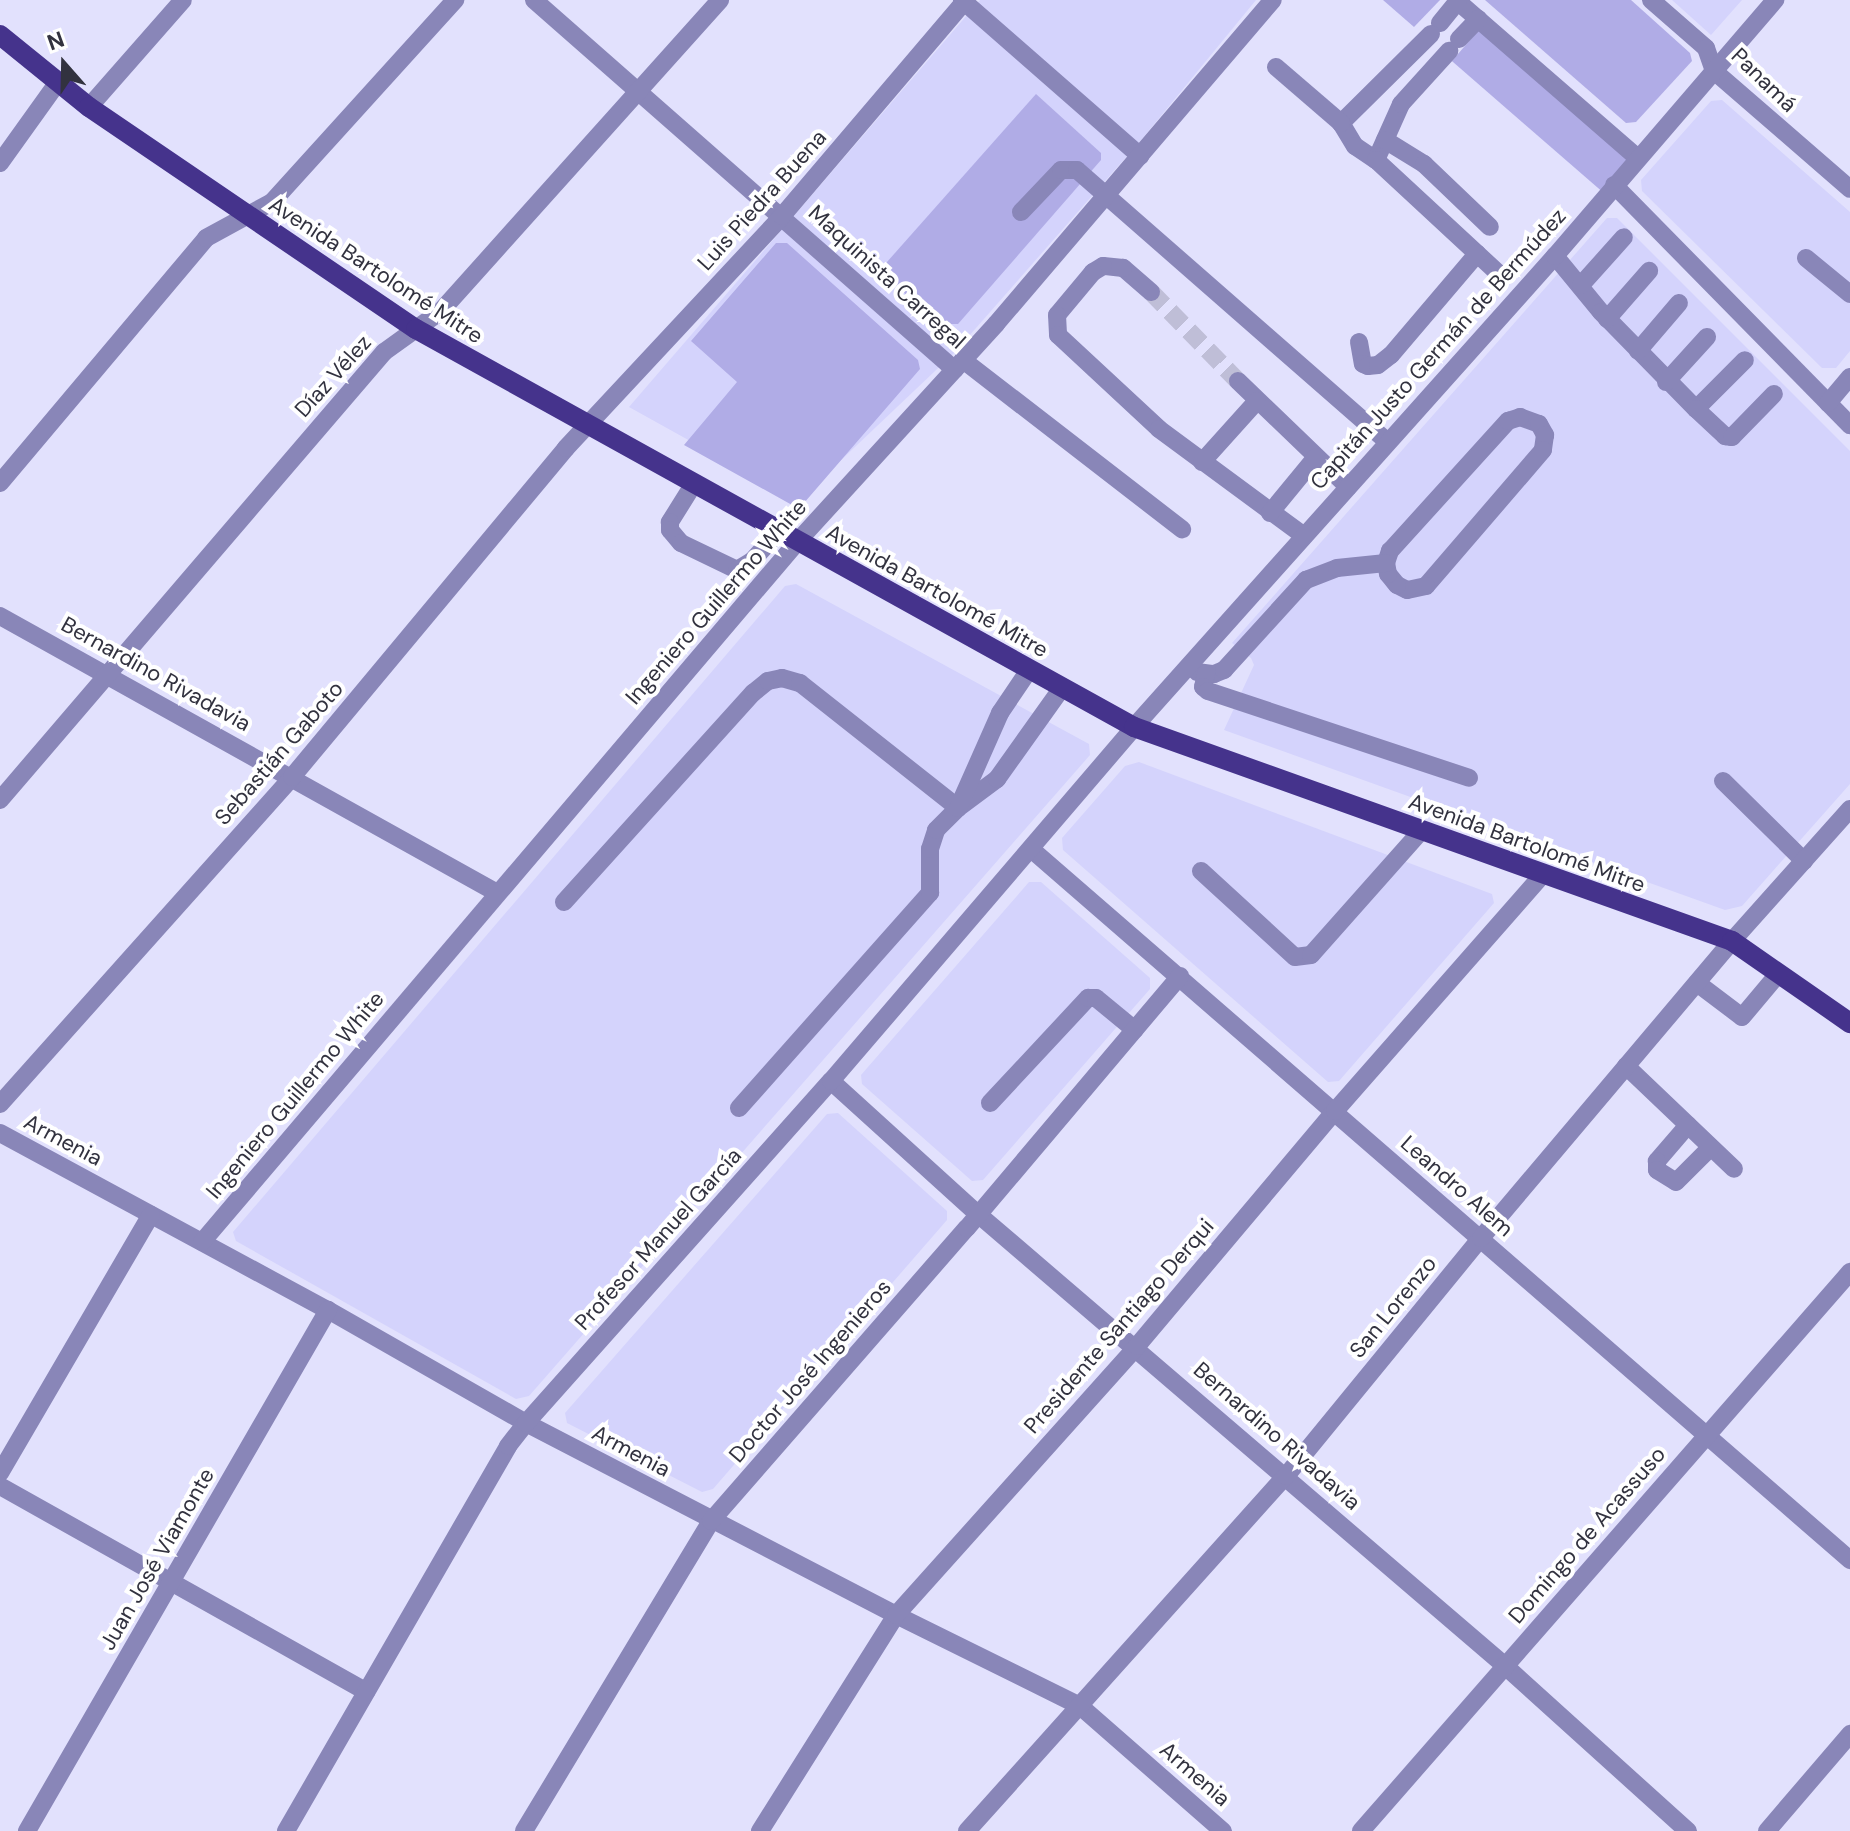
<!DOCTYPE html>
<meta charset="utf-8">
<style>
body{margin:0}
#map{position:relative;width:1850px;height:1831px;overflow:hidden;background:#e2e1fd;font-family:"DM Sans",sans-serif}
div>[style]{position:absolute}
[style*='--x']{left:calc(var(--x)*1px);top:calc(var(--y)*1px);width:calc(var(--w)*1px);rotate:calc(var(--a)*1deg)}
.built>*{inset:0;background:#d4d3fc}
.green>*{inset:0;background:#b0ace6;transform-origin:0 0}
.minor-tunnel>*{height:18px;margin-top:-9px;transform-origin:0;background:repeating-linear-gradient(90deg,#bfbed7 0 18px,transparent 0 27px)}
.minor>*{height:18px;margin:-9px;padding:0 9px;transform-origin:9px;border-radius:9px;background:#8986b8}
.major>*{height:20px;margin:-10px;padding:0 10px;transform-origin:10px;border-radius:10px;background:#45338c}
span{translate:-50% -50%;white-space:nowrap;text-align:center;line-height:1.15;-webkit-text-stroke:8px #fff;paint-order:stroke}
.street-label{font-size:22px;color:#32323f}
.north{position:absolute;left:24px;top:24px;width:80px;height:80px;-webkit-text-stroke:6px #fff;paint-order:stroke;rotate:340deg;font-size:22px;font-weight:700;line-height:32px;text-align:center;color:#32323f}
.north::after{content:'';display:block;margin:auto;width:28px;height:36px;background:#32323f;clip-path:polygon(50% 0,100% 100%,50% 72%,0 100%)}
</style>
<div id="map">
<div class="built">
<div style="clip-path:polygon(980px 0,1256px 0,1142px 139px,954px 353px,798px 501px,629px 407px)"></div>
<div style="clip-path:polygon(1672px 0,1742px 0,1711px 35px)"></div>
<div style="clip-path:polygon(1722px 100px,1850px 212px,1850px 351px,1836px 368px,1822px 368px,1642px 191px,1641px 180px,1711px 101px)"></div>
<div style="clip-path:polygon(1607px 218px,1617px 218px,1850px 451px,1850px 784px,1742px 906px,1725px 910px,1224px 730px,1254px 665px,1251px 658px,1232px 643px)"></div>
<div style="clip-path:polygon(796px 584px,1089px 744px,1090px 755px,529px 1396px,516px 1399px,236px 1241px,233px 1232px,785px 586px)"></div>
<div style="clip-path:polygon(1139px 762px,1492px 894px,1494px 903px,1339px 1081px,1328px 1082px,1063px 850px,1062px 838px,1125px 766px)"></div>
<div style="clip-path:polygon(1029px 882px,1041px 882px,1150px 978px,1150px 989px,983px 1180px,972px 1181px,862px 1084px,861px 1075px)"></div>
<div style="clip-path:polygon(838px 1113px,947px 1211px,947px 1220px,713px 1489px,702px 1492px,567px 1423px,565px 1413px,827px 1114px)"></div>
</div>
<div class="green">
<div style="clip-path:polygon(1383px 0,1440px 0,1414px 27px)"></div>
<div style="clip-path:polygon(1485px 0,1631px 0,1690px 53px,1692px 61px,1636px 122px,1626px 123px)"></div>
<div style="left:1484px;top:24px;width:204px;height:49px;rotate:41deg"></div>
<div style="clip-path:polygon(1036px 94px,1101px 153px,1101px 160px,958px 324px,940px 324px,879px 271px)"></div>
<div style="clip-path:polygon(776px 243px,787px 243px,918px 360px,920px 369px,804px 503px,792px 505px,684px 445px,737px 382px,691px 341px)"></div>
</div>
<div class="minor-tunnel">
<div style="--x:1151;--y:292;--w:124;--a:45.7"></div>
</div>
<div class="minor">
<div style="--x:534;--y:0;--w:560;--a:41.31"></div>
<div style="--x:962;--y:0;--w:237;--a:41.2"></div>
<div style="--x:1456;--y:0;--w:241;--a:41"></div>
<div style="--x:1651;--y:0;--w:73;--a:41.1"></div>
<div style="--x:1706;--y:48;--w:24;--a:71"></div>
<div style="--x:1714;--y:71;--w:180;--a:40.9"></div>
<div style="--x:1440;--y:23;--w:28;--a:-51"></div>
<div style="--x:1431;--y:34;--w:127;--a:135.3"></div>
<div style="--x:1341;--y:123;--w:27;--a:59"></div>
<div style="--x:1355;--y:146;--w:25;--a:34"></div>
<div style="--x:1376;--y:160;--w:61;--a:-65.9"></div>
<div style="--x:1401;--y:104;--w:72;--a:-47.8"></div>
<div style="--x:1459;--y:39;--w:28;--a:-46"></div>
<div style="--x:1276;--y:67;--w:86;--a:40.7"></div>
<div style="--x:89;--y:107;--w:142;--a:-48.7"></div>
<div style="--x:1385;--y:140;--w:46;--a:31.6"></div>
<div style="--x:1424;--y:164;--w:91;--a:43.7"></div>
<div style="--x:1376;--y:160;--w:165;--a:42.8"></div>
<div style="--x:0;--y:163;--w:100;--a:-54.4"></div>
<div style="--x:1614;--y:185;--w:337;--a:45.5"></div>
<div style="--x:1021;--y:212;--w:58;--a:-46.4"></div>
<div style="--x:1061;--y:170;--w:16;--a:0"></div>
<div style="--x:1077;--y:170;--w:413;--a:41.2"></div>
<div style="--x:1555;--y:256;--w:72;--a:50.6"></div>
<div style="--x:1601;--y:312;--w:136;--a:45.6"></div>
<div style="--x:1696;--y:409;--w:69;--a:-45"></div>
<div style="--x:1806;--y:258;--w:57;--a:39.3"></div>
<div style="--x:1581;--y:285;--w:64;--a:-48.1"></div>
<div style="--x:1151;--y:292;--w:37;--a:-139"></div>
<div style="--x:1123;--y:268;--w:20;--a:-174"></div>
<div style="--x:1103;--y:266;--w:12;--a:149"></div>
<div style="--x:1093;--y:272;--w:56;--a:129.9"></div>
<div style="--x:1057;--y:315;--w:20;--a:87"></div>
<div style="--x:1058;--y:335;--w:138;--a:42.9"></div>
<div style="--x:1159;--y:429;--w:180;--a:36.4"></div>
<div style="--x:1607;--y:319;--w:64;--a:-48.8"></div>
<div style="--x:1359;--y:342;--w:22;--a:80"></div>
<div style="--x:1363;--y:364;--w:5;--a:22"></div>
<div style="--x:1368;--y:366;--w:10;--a:-6"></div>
<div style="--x:1378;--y:365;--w:16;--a:-38"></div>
<div style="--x:1391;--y:355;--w:133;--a:-49.6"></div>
<div style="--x:1638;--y:351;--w:63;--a:-49.5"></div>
<div style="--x:963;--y:360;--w:277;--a:37.7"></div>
<div style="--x:1238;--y:381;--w:153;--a:43.9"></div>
<div style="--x:1666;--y:382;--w:61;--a:-47.7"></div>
<div style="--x:1828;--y:403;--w:34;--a:-50"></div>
<div style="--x:1696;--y:409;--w:40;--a:43"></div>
<div style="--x:1725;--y:436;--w:7;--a:8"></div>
<div style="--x:1732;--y:437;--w:60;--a:-45.7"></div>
<div style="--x:1520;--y:417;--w:20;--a:20"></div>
<div style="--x:1539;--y:424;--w:13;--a:61"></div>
<div style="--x:1545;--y:435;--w:15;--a:98"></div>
<div style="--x:1543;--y:450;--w:179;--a:130.7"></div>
<div style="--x:1426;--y:586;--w:19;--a:168"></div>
<div style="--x:1407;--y:590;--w:11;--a:-153"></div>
<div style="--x:1397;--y:585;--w:14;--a:-129"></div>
<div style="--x:1388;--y:574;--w:11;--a:-100"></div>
<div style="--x:1386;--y:563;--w:13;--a:-72"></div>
<div style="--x:1390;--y:551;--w:176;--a:-47.8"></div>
<div style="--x:1508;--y:421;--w:13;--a:-18"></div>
<div style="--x:1202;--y:462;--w:82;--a:-48"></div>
<div style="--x:0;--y:483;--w:320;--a:-49.9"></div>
<div style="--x:206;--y:238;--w:75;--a:-28.6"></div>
<div style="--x:272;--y:202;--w:273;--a:-47.8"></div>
<div style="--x:693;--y:485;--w:44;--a:121.9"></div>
<div style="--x:670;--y:522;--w:8;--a:90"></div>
<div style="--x:670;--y:530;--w:17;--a:50"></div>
<div style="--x:681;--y:543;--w:62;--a:25.7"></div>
<div style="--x:737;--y:570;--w:17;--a:-31"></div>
<div style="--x:752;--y:561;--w:40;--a:-48"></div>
<div style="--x:1270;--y:513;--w:72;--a:-50.6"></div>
<div style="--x:0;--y:616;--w:569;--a:29.13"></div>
<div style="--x:1197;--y:672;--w:17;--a:7"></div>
<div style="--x:1214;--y:674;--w:11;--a:-22"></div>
<div style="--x:1224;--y:670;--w:122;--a:-47.7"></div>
<div style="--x:1306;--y:580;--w:33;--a:-21"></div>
<div style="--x:1337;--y:568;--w:49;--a:-5.8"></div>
<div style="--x:1206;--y:674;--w:13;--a:103"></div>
<div style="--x:1203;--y:687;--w:6;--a:39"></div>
<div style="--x:1208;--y:691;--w:275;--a:18.4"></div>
<div style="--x:1723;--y:781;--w:114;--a:44.6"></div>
<div style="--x:0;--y:800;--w:590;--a:-49.4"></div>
<div style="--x:384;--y:352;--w:70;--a:-35.7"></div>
<div style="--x:441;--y:311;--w:418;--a:-48.1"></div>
<div style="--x:1031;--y:849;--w:1085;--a:40.96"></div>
<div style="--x:1201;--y:871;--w:127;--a:42.5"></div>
<div style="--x:1295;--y:957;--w:16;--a:-7"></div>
<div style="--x:1311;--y:955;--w:166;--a:-48.4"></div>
<div style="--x:564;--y:902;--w:282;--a:-47.9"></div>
<div style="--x:753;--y:693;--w:19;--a:-39"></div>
<div style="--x:768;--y:681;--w:14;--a:-12"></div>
<div style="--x:782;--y:678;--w:19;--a:16"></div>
<div style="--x:800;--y:683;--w:201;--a:38.3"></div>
<div style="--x:958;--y:808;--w:49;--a:-36.6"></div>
<div style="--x:997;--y:779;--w:112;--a:-54.5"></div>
<div style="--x:1697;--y:983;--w:56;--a:37.1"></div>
<div style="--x:1742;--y:1017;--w:57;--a:-49.9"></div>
<div style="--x:1626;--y:1066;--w:149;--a:43.6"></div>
<div style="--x:831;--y:1081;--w:200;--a:42.2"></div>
<div style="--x:979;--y:1215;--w:691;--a:40.6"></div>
<div style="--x:1504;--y:1665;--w:248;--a:42.1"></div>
<div style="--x:990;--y:1103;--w:144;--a:-47"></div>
<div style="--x:1088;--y:998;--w:8;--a:0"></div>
<div style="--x:1096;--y:998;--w:50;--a:39.4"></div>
<div style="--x:0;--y:1104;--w:438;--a:-48.2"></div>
<div style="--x:292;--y:777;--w:428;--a:-50.2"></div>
<div style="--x:566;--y:448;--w:317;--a:-47"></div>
<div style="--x:782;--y:216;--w:284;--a:-49.6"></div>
<div style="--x:739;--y:1108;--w:288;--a:-48.4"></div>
<div style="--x:930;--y:893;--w:44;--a:-90"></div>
<div style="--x:930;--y:849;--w:20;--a:-72"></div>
<div style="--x:936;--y:830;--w:31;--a:-45"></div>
<div style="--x:958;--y:808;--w:104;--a:-66.1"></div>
<div style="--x:1000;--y:713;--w:52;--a:-56"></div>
<div style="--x:1688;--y:1125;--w:48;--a:130.7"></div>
<div style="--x:1657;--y:1161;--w:9;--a:90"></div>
<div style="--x:1657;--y:1170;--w:22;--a:32"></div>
<div style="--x:1676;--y:1182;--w:49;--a:-45"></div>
<div style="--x:0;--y:1133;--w:373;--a:28.4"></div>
<div style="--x:328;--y:1310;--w:228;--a:29.7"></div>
<div style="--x:526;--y:1423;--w:417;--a:27.4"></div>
<div style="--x:896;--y:1615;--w:205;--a:26.3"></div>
<div style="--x:1080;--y:1706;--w:190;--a:41.2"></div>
<div style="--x:202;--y:1242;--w:920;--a:-49.63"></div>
<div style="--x:798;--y:541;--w:294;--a:-47.6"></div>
<div style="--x:996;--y:324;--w:426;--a:-49.5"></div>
<div style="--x:0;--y:1473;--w:299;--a:-59.7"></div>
<div style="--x:0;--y:1486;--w:420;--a:29.3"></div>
<div style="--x:27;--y:1831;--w:602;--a:-59.98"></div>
<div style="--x:286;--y:1831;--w:444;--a:-60"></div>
<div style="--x:508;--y:1446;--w:29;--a:-52"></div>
<div style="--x:526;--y:1423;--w:458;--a:-48.3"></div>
<div style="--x:831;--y:1081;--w:466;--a:-49.4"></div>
<div style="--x:1134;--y:727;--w:632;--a:-48.21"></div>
<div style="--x:1555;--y:256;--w:338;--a:-49.3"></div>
<div style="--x:524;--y:1831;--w:362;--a:-58.9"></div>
<div style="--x:711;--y:1521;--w:389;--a:-48.9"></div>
<div style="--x:967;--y:1228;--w:330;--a:-49.8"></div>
<div style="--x:760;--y:1831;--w:255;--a:-57.8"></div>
<div style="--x:896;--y:1615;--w:361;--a:-48.1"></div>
<div style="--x:1137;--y:1346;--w:307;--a:-49.9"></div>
<div style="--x:1335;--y:1111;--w:315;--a:-48.7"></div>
<div style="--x:967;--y:1831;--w:477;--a:-48.1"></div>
<div style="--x:1286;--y:1476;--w:308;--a:-50.7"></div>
<div style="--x:1481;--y:1238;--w:389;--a:-49.8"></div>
<div style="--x:1732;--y:941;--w:177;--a:-48.2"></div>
<div style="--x:1361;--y:1831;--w:743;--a:-48.82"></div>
<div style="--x:1767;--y:1831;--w:128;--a:-49.4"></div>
</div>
<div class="major">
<div style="--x:0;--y:35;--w:114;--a:39"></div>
<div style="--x:89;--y:107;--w:395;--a:34.2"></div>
<div style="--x:416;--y:329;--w:821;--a:29"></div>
<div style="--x:1134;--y:727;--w:635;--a:19.69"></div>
<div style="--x:1732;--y:941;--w:144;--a:34.8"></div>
</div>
<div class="street-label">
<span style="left:1764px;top:80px;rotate:44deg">Panamá</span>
<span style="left:762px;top:200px;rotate:-48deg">Luis Piedra Buena</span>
<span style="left:376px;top:270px;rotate:33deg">Avenida Bartolomé Mitre</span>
<span style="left:887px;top:277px;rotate:42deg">Maquinista Carregal</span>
<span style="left:1438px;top:349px;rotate:-48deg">Capitán Justo Germán de Bermúdez</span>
<span style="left:333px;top:376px;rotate:-48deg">Díaz Vélez</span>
<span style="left:937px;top:591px;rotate:29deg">Avenida Bartolomé Mitre</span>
<span style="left:716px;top:602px;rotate:-49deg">Ingeniero Guillermo White</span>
<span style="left:156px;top:674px;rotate:29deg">Bernardino Rivadavia</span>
<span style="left:279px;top:753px;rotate:-49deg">Sebastián Gaboto</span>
<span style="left:1527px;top:843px;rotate:20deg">Avenida Bartolomé Mitre</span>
<span style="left:295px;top:1095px;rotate:-50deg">Ingeniero Guillermo White</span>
<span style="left:63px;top:1140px;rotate:28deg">Armenia</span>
<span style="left:1457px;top:1186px;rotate:41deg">Leandro Alem</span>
<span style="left:658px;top:1239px;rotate:-48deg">Profesor Manuel García</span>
<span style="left:1393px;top:1307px;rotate:-51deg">San Lorenzo</span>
<span style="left:1119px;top:1326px;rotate:-49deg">Presidente Santiago Derqui</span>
<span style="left:810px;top:1371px;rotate:-49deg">Doctor José Ingenieros</span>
<span style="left:1277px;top:1436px;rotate:41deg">Bernardino Rivadavia</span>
<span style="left:631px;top:1451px;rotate:28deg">Armenia</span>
<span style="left:1587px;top:1535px;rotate:-49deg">Domingo de Acassuso</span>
<span style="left:157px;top:1559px;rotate:-60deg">Juan José Viamonte</span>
<span style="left:1195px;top:1774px;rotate:41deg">Armenia</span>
</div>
<div class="north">N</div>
</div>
